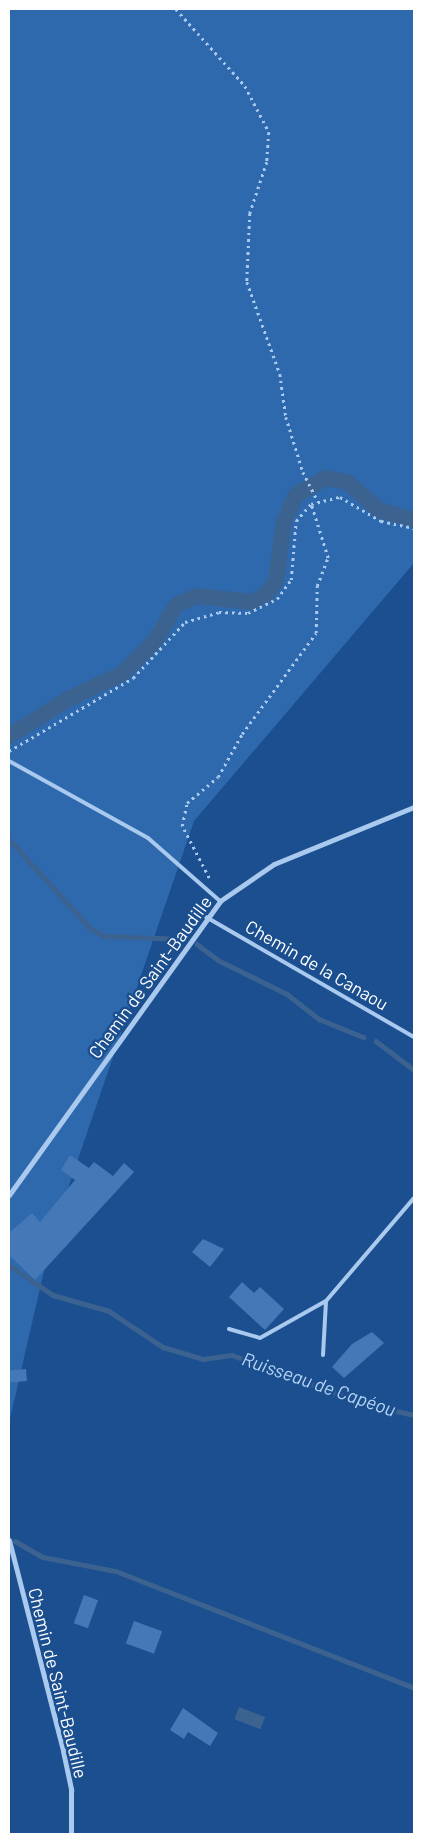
<!DOCTYPE html>
<meta charset="utf-8">
<style>
body{margin:0}
#map{position:relative;width:423px;height:1843px;overflow:hidden;background:#1b4f8f;font-family:Barlow,sans-serif}
div>[style]{position:absolute}
[style*='--x']{left:calc(var(--x)*1px);top:calc(var(--y)*1px);width:calc(var(--w)*1px);rotate:calc(var(--a)*1deg)}
.green>*{inset:0;background:#2e69ad}
.water>*{inset:0;background:#3c6290;transform-origin:0 0}
.stream>*{height:4.5px;margin:-2.25px;padding:0 2.25px;transform-origin:2.25px;border-radius:2.25px;background:#3c6290}
.canal>*{height:16px;margin:-8px;padding:0 8px;transform-origin:8px;border-radius:8px;background:#3c6290}
.building>*{inset:0;background:#4478b7;transform-origin:0 0}
.path>*{height:2.5px;margin-top:-1.25px;transform-origin:0;background:repeating-linear-gradient(90deg,#a9c9ee 0 2.5px,transparent 0 6.5px)}
.lane>*{height:4px;margin:-2px;padding:0 2px;transform-origin:2px;border-radius:2px;background:#a9c9ee}
.street>*{height:5px;margin:-2.5px;padding:0 2.5px;transform-origin:2.5px;border-radius:2.5px;background:#a9c9ee}
span{translate:-50% -50%;white-space:nowrap;text-align:center;line-height:1.15;-webkit-text-stroke:5px #1b4f8f;paint-order:stroke}
.street-label{font-size:18px;color:#fff}
.water-label{font-size:19px;color:#b5d3f5;font-style:italic}
.frame{position:absolute;inset:0;border:10px solid #fff;pointer-events:none}
</style>
<div id="map">
<div class="green">
<div style="clip-path:polygon(9px 9px,414px 9px,414px 563px,194px 821px,53px 1232px,9px 1423px)"></div>
</div>
<div class="water">
<div style="left:239px;top:1707px;width:28px;height:13px;rotate:21deg"></div>
</div>
<div class="stream">
<div style="--x:9;--y:839;--w:120;--a:47.7"></div>
<div style="--x:90;--y:928;--w:16;--a:30"></div>
<div style="--x:104;--y:936;--w:78;--a:2.2"></div>
<div style="--x:197;--y:944;--w:26;--a:37"></div>
<div style="--x:218;--y:960;--w:77;--a:26.2"></div>
<div style="--x:287;--y:994;--w:41;--a:38"></div>
<div style="--x:319;--y:1019;--w:48;--a:22.2"></div>
<div style="--x:376;--y:1041;--w:48;--a:37.3"></div>
<div style="--x:9;--y:1265;--w:53;--a:34.3"></div>
<div style="--x:53;--y:1295;--w:58;--a:15.9"></div>
<div style="--x:109;--y:1311;--w:65;--a:33.7"></div>
<div style="--x:163;--y:1347;--w:42;--a:16.7"></div>
<div style="--x:203;--y:1359;--w:29;--a:-8"></div>
<div style="--x:232;--y:1355;--w:146;--a:20.1"></div>
<div style="--x:369;--y:1405;--w:46;--a:12.5"></div>
<div style="--x:15;--y:1541;--w:32;--a:30"></div>
<div style="--x:43;--y:1557;--w:74;--a:10.9"></div>
<div style="--x:116;--y:1571;--w:320;--a:21.4"></div>
</div>
<div class="canal">
<div style="--x:9;--y:736;--w:72;--a:-31.9"></div>
<div style="--x:70;--y:698;--w:57;--a:-24.8"></div>
<div style="--x:122;--y:674;--w:47;--a:-45"></div>
<div style="--x:155;--y:641;--w:42;--a:-59.7"></div>
<div style="--x:176;--y:605;--w:23;--a:-23"></div>
<div style="--x:197;--y:596;--w:55;--a:6.2"></div>
<div style="--x:252;--y:602;--w:16;--a:-27"></div>
<div style="--x:266;--y:595;--w:17;--a:-54"></div>
<div style="--x:276;--y:581;--w:60;--a:-82.3"></div>
<div style="--x:284;--y:522;--w:30;--a:-66"></div>
<div style="--x:296;--y:495;--w:34;--a:-30"></div>
<div style="--x:326;--y:478;--w:21;--a:11"></div>
<div style="--x:347;--y:482;--w:43;--a:41.2"></div>
<div style="--x:379;--y:510;--w:36;--a:16"></div>
</div>
<div class="building">
<div style="clip-path:polygon(70px 1155px,89px 1168px,94px 1162px,113px 1176px,124px 1163px,134px 1172px,35px 1280px,9px 1255px,9px 1233px,32px 1213px,40px 1222px,75px 1180px,61px 1170px)"></div>
<div style="clip-path:polygon(203px 1239px,224px 1249px,210px 1267px,192px 1252px)"></div>
<div style="clip-path:polygon(242px 1282px,254px 1293px,260px 1287px,284px 1309px,265px 1330px,229px 1297px)"></div>
<div style="clip-path:polygon(372px 1332px,384px 1343px,344px 1378px,332px 1367px,352px 1344px)"></div>
<div style="left:26px;top:1369px;width:12px;height:17px;rotate:85deg"></div>
<div style="left:84px;top:1595px;width:15px;height:30px;rotate:20deg"></div>
<div style="left:134px;top:1621px;width:30px;height:24px;rotate:20deg"></div>
<div style="clip-path:polygon(183px 1708px,218px 1733px,210px 1746px,188px 1732px,184px 1739px,170px 1730px)"></div>
</div>
<div class="path">
<div style="--x:176;--y:9;--w:103;--a:48.1"></div>
<div style="--x:245;--y:86;--w:52;--a:62.4"></div>
<div style="--x:269;--y:132;--w:30;--a:94"></div>
<div style="--x:267;--y:162;--w:54;--a:108.4"></div>
<div style="--x:250;--y:213;--w:69;--a:92.5"></div>
<div style="--x:247;--y:282;--w:98;--a:70.3"></div>
<div style="--x:280;--y:374;--w:43;--a:82.1"></div>
<div style="--x:286;--y:417;--w:58;--a:72.8"></div>
<div style="--x:303;--y:472;--w:33;--a:63"></div>
<div style="--x:9;--y:751;--w:144;--a:-30.5"></div>
<div style="--x:133;--y:678;--w:76;--a:-47.1"></div>
<div style="--x:185;--y:622;--w:35;--a:-16"></div>
<div style="--x:219;--y:612;--w:29;--a:2"></div>
<div style="--x:248;--y:613;--w:32;--a:-26"></div>
<div style="--x:277;--y:599;--w:24;--a:-54"></div>
<div style="--x:291;--y:580;--w:59;--a:-85.2"></div>
<div style="--x:296;--y:521;--w:23;--a:-49"></div>
<div style="--x:311;--y:504;--w:30;--a:-14"></div>
<div style="--x:340;--y:497;--w:48;--a:30.3"></div>
<div style="--x:381;--y:521;--w:34;--a:12"></div>
<div style="--x:209;--y:878;--w:59;--a:-117.4"></div>
<div style="--x:182;--y:826;--w:24;--a:-78"></div>
<div style="--x:187;--y:803;--w:40;--a:-40"></div>
<div style="--x:218;--y:777;--w:49;--a:-60.8"></div>
<div style="--x:242;--y:734;--w:125;--a:-53.8"></div>
<div style="--x:316;--y:633;--w:47;--a:-88.8"></div>
<div style="--x:317;--y:586;--w:30;--a:-69"></div>
<div style="--x:328;--y:558;--w:57;--a:-107.5"></div>
</div>
<div class="lane">
<div style="--x:9;--y:761;--w:159;--a:29"></div>
<div style="--x:148;--y:838;--w:96;--a:41.2"></div>
<div style="--x:206;--y:917;--w:240;--a:30"></div>
<div style="--x:229;--y:1329;--w:32;--a:16"></div>
<div style="--x:260;--y:1338;--w:76;--a:-29.3"></div>
<div style="--x:326;--y:1301;--w:135;--a:-49.5"></div>
<div style="--x:323;--y:1355;--w:54;--a:-86.8"></div>
</div>
<div class="street">
<div style="--x:9;--y:1195;--w:362;--a:-54.3"></div>
<div style="--x:220;--y:901;--w:65;--a:-34.4"></div>
<div style="--x:274;--y:864;--w:151;--a:-22.2"></div>
<div style="--x:9;--y:1540;--w:218;--a:75.6"></div>
<div style="--x:63;--y:1751;--w:40;--a:78"></div>
<div style="--x:71;--y:1790;--w:44;--a:90"></div>
</div>
<div class="street-label">
<span style="left:317px;top:965px;rotate:30deg">Chemin de la Canaou</span>
<span style="left:150px;top:977px;rotate:-54deg">Chemin de Saint-Baudille</span>
<span style="left:58px;top:1683px;rotate:76deg">Chemin de Saint-Baudille</span>
</div>
<div class="water-label">
<span style="left:319px;top:1384px;rotate:19deg">Ruisseau de Capéou</span>
</div>
<div class="frame"></div>
</div>
